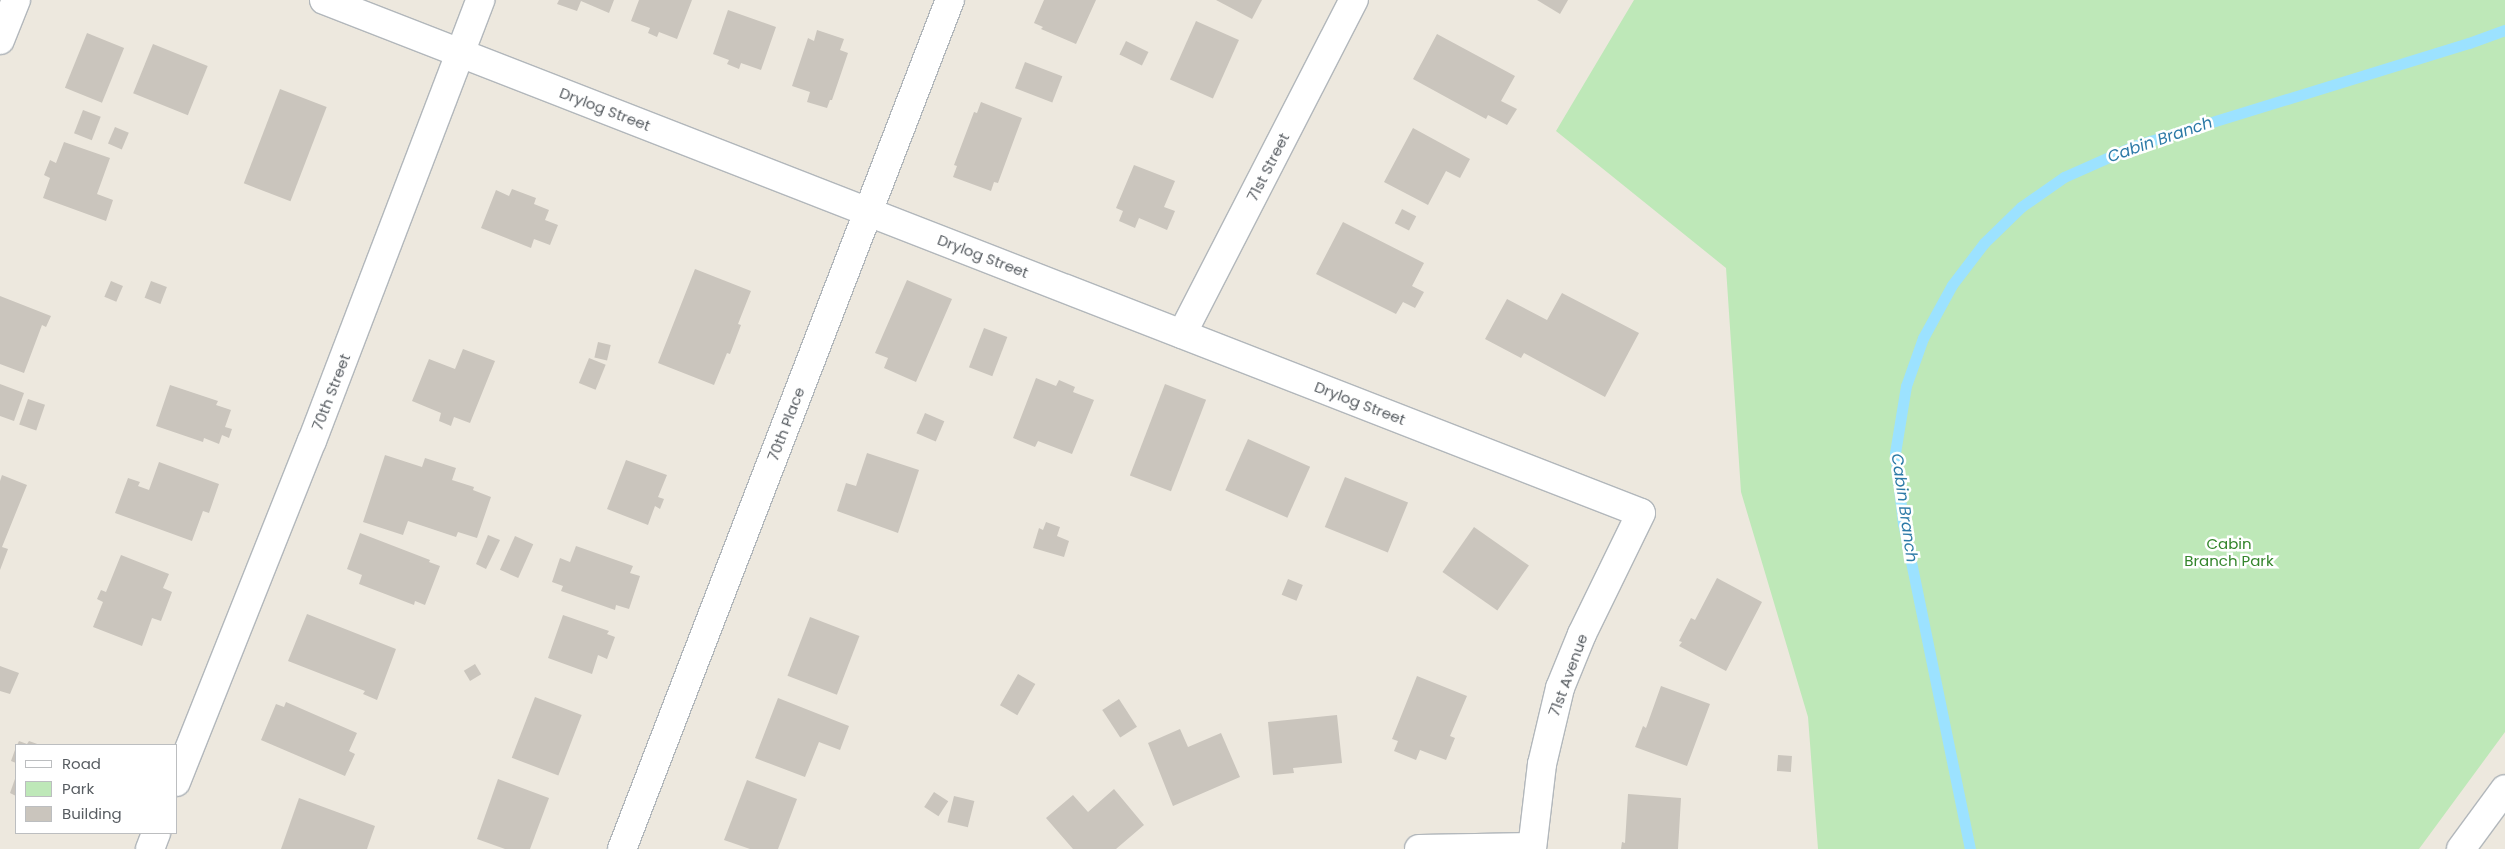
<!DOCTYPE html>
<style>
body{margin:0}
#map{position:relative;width:2505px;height:849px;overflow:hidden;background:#ede8de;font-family:Poppins,sans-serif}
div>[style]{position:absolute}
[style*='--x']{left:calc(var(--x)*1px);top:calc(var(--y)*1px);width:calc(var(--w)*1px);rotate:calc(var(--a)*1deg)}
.green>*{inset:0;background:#bee8b8}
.stream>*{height:11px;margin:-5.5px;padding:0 5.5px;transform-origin:5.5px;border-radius:5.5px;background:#9ce2ff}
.building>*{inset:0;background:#cac5bd;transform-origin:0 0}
.roads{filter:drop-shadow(1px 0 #b2b7bb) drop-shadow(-1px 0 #b2b7bb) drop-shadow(0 1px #b2b7bb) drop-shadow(0 -1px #b2b7bb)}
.minor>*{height:28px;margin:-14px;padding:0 14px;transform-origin:14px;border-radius:14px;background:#fff}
span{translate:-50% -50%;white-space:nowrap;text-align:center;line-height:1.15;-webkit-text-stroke:5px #fff;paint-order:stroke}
.street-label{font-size:15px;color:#585d62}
.park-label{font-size:15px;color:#34852c}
.water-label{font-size:16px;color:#2d7aa7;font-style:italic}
.legend{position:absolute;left:15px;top:744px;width:162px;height:90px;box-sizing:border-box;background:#fff;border:1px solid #bcbec0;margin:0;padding:6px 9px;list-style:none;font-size:15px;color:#585d62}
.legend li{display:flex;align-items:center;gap:10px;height:25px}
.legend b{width:25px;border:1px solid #bcbec0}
</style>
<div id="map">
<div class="green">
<div style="clip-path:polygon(1634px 0,2505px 0,2505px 732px,2419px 849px,1818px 849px,1808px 717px,1741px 492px,1726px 268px,1556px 131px)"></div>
</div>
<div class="stream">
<div style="--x:1970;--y:849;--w:332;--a:-101.6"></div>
<div style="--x:1903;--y:524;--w:71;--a:-96.4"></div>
<div style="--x:1895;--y:453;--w:68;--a:-80.7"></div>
<div style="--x:1906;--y:386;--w:51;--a:-70.5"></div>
<div style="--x:1923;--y:338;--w:60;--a:-61.3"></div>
<div style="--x:1952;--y:285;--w:53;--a:-52.7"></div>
<div style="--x:1984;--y:243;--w:52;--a:-44.2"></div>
<div style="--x:2021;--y:207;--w:52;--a:-34.9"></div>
<div style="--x:2064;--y:177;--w:77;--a:-23.9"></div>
<div style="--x:2134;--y:146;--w:350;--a:-17.1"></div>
<div style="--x:2469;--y:43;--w:38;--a:-20"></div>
</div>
<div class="building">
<div style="clip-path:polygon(559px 0,614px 0,609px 13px,581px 1px,577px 11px,557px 4px)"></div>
<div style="clip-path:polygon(639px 0,692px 0,677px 39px,659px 32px,657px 37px,648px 33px,650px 28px,631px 21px)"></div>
<div style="clip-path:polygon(1044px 0,1096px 0,1076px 44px,1041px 29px,1043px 27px,1034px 23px)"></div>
<div style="clip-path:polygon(1216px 0,1262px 0,1252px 19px)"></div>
<div style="clip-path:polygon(1537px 0,1568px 0,1560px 14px)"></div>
<div style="clip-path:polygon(728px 10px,776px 27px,761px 70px,741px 63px,739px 69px,727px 64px,729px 60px,713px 54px)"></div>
<div style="left:1196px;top:21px;width:47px;height:64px;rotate:24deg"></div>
<div style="clip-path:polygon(817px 30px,844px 39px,840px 50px,848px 53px,832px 100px,830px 100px,827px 108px,807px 102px,810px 92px,792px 86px,808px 38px,814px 41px)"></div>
<div style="left:87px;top:33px;width:40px;height:59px;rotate:22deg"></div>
<div style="clip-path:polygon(1437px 34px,1515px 76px,1501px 101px,1517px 109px,1507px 125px,1488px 115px,1486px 119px,1413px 79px)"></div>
<div style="left:1126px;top:41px;width:25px;height:15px;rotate:26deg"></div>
<div style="left:153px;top:44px;width:59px;height:53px;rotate:22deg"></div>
<div style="left:1025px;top:62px;width:40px;height:28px;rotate:21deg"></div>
<div style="left:280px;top:89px;width:50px;height:101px;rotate:21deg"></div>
<div style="clip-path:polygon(981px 102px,1022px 118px,998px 183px,994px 182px,991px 191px,953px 177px,957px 166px,954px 165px,974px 112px,977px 113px)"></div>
<div style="left:83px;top:110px;width:19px;height:25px;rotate:21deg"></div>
<div style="left:115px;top:127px;width:15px;height:18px;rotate:23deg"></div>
<div style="clip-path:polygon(1413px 128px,1470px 159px,1460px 178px,1446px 171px,1428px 205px,1384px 182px)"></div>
<div style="clip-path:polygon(64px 142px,110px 158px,97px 194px,113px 200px,106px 221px,43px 198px,50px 178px,44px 175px,50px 160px,56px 163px)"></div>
<div style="clip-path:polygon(1134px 165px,1175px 181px,1164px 207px,1175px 211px,1167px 230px,1139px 218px,1135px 228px,1119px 221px,1123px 211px,1116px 208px)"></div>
<div style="clip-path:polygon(512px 189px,536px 198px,534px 204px,549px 210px,545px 220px,558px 225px,550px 245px,534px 239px,531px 248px,481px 228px,496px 190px,509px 196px)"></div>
<div style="left:1402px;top:209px;width:16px;height:16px;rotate:27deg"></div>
<div style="clip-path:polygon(1343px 222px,1424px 263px,1412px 286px,1424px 292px,1415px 308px,1403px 302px,1396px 314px,1316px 274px)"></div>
<div style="clip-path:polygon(695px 269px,751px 291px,738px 324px,741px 325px,730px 354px,727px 353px,714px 385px,658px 363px)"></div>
<div style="clip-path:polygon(907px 280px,952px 299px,916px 382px,884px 368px,888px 358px,875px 353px)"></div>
<div style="left:111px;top:281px;width:13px;height:17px;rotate:23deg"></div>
<div style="left:151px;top:281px;width:17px;height:18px;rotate:21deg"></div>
<div style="clip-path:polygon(1562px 293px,1639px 333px,1605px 397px,1524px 353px,1521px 358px,1485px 339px,1507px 299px,1547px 320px)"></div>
<div style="clip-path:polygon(0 296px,51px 316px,46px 327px,42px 325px,24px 373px,0 364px)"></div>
<div style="left:984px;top:328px;width:25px;height:42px;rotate:21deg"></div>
<div style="left:598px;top:342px;width:13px;height:16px;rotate:13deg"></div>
<div style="clip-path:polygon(463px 349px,495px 361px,470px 423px,454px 417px,451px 426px,439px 421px,441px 413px,412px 401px,429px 359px,455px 369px)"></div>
<div style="left:589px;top:358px;width:18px;height:27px;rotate:22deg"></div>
<div style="clip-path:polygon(1036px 378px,1056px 386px,1059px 380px,1075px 387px,1073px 392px,1094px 400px,1072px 454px,1038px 441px,1035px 447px,1013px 438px)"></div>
<div style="clip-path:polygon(0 384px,24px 393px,14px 421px,0 416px)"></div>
<div style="left:1165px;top:384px;width:44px;height:98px;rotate:21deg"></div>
<div style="clip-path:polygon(170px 385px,218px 401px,216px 405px,231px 410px,225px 427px,232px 429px,229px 438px,222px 435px,219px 444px,204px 438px,203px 442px,156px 426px)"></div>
<div style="left:28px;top:399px;width:18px;height:27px;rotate:19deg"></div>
<div style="left:925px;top:413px;width:21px;height:22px;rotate:23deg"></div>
<div style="left:1248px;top:439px;width:68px;height:56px;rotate:24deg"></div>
<div style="clip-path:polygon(867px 453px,919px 470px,898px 533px,837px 511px,846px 483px,856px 486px)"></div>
<div style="clip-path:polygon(385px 455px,422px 467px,425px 458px,456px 468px,452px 480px,474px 487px,473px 490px,491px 497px,477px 538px,458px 532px,456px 537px,408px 521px,403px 535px,363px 522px)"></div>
<div style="clip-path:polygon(626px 460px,667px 475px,658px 497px,664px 499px,660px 509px,655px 506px,648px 525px,607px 509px)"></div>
<div style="clip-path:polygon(159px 462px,219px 484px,209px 513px,203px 511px,192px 541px,115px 513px,128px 478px,140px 482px,138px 486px,149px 490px)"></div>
<div style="clip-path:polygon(2px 475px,27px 485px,2px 547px,8px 549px,0 570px,0 481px)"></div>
<div style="left:1345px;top:477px;width:68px;height:54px;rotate:22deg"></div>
<div style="clip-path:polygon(1046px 522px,1060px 527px,1057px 536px,1069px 541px,1064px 557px,1033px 548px,1039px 528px,1043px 530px)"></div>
<div style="left:1474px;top:527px;width:67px;height:55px;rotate:35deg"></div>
<div style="clip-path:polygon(360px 533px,430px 560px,429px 562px,440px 566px,425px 605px,415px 601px,414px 605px,359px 584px,362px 575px,347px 569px)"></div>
<div style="clip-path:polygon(488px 535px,500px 540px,486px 569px,476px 564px)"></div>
<div style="left:515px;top:536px;width:20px;height:37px;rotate:24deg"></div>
<div style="clip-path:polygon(576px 546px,633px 566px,630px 573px,640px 576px,629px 609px,616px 605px,615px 610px,561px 591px,563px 586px,552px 582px,560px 558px,570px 562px)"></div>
<div style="clip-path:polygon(121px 555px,169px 574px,163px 588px,172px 592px,161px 621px,152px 618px,142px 646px,93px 627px,103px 602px,97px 599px,101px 590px,106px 592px)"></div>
<div style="clip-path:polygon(1717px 578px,1762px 602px,1726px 671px,1679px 646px,1682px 642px,1679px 641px,1691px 618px,1695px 620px)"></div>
<div style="left:1288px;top:579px;width:16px;height:17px;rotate:22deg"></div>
<div style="clip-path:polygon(307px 614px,396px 649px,377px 700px,363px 694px,365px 691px,288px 661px)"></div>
<div style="clip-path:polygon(563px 615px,609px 631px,607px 634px,615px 637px,607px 659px,598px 655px,592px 674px,548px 658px)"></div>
<div style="left:810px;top:617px;width:53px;height:63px;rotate:21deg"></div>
<div style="left:475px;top:664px;width:12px;height:13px;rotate:59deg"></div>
<div style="clip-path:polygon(0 666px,19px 673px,10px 694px,0 691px)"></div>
<div style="left:1018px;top:674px;width:20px;height:36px;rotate:30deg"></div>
<div style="clip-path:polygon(1417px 676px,1467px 696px,1450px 736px,1455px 738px,1446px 760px,1420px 750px,1416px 760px,1394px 751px,1398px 741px,1392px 739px)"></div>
<div style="clip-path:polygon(1661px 686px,1710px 704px,1687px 766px,1635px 747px,1643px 726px,1646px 728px)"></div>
<div style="left:535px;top:697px;width:50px;height:65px;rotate:21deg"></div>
<div style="clip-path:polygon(778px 698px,849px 726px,840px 750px,819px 742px,805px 777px,755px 758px)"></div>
<div style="left:1119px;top:699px;width:33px;height:20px;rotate:57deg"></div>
<div style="clip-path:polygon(286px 702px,357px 733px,349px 751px,355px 754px,345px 776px,261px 740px,276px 704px,284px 707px)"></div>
<div style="clip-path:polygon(1337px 715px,1342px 763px,1293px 768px,1294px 773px,1273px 775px,1268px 722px)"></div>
<div style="clip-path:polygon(1180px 729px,1188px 747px,1221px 733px,1240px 777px,1173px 806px,1148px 743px)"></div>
<div style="clip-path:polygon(19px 741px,27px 744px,29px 741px,40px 745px,17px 745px)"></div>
<div style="clip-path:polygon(16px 747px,16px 763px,11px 761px)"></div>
<div style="left:1778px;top:755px;width:14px;height:16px;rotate:4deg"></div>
<div style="clip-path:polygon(16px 776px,16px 796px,10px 793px)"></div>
<div style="clip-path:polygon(498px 779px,549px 798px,530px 849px,505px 849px,477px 839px)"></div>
<div style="clip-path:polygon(747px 780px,797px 799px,778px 849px,750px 849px,724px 840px)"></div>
<div style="clip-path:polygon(1114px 789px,1144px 825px,1116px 849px,1073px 849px,1046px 818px,1073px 795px,1088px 812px)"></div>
<div style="left:934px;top:792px;width:17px;height:18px;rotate:33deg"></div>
<div style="clip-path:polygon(1628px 794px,1681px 798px,1678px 849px,1621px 849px,1622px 842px,1625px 843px)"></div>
<div style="left:954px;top:796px;width:21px;height:27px;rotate:14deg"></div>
<div style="clip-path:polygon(299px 798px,375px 826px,367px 849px,281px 849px)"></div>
</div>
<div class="roads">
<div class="minor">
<div style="--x:324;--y:0;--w:1413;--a:21.28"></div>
<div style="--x:1641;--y:513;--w:135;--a:116"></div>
<div style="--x:1582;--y:634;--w:58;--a:112.2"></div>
<div style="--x:1560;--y:688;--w:78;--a:103.3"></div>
<div style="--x:1542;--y:764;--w:86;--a:96.7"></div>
<div style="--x:0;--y:40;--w:43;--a:-68.2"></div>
<div style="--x:1182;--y:334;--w:376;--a:-62.8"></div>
<div style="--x:176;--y:782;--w:367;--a:-68.3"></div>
<div style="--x:312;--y:441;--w:472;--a:-69.1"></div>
<div style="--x:150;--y:849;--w:17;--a:-69"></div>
<div style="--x:622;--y:849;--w:910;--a:-68.88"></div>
<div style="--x:1419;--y:849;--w:113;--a:-1"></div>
<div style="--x:2461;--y:849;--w:74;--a:-53.7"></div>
</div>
</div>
<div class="street-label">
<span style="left:605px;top:109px;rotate:21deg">Drylog Street</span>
<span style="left:1268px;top:167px;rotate:-63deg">71st Street</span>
<span style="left:983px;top:256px;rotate:21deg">Drylog Street</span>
<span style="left:331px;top:392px;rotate:-69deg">70th Street</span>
<span style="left:1360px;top:403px;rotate:21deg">Drylog Street</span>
<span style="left:786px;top:424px;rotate:-69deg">70th Place</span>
<span style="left:1568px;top:675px;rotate:-70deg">71st Avenue</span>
</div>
<div class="park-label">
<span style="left:2229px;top:552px">Cabin<br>Branch Park</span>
</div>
<div class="water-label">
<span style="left:2160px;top:140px;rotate:-19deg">Cabin Branch</span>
<span style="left:1904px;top:508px;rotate:82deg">Cabin Branch</span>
</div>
<ul class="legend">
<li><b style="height:6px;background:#fff"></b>Road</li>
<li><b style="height:14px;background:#bee8b8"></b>Park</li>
<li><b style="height:14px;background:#cac5bd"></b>Building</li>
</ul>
</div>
